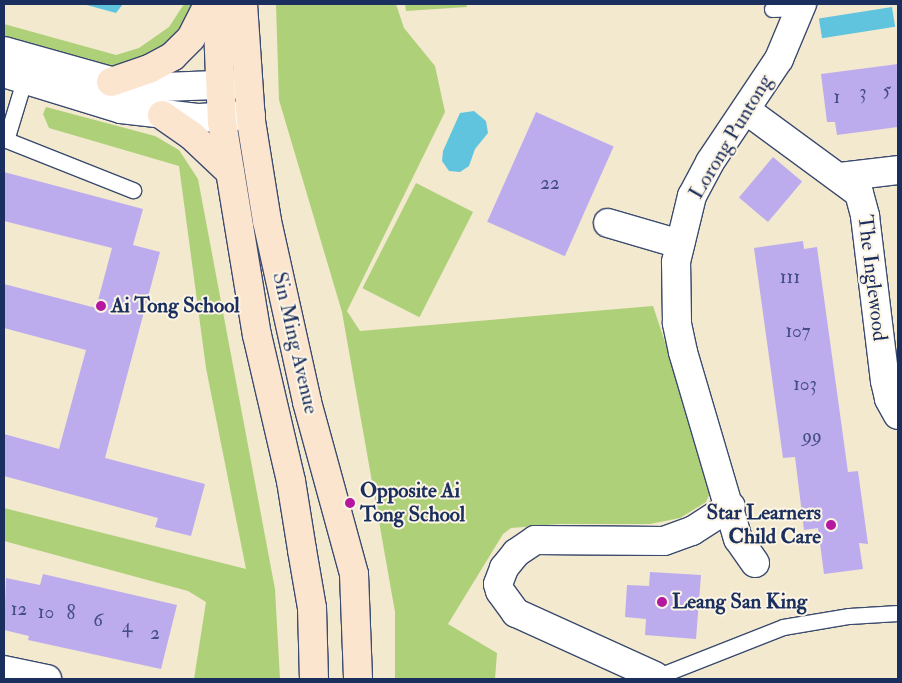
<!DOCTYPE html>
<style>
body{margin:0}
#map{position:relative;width:902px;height:683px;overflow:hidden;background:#f3e9cf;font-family:"IM FELL Double Pica",serif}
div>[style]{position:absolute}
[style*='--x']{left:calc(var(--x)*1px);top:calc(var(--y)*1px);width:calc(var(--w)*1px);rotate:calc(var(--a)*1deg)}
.green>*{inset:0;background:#aed079;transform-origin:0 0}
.water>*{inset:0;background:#61c4df;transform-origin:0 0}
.building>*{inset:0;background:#bdaced;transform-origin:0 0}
.roads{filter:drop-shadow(1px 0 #3b4b6f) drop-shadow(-1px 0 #3b4b6f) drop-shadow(0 1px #3b4b6f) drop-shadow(0 -1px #3b4b6f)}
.lane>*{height:15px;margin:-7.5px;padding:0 7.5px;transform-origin:7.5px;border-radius:7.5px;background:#fff}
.street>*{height:28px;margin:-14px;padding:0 14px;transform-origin:14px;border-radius:14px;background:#fff}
.secondary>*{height:28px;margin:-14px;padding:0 14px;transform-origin:14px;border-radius:14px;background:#fce5cf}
.dots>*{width:14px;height:14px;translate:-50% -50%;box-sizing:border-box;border:2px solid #fcf5e5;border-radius:50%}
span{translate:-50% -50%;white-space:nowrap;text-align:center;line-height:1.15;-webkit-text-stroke:4px #fcf5e5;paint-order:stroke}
.number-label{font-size:19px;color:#444e82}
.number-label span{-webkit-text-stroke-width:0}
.street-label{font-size:21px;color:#1b2f5e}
.poi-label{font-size:21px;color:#1b2f5e;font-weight:700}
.left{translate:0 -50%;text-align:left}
.right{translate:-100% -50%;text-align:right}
.frame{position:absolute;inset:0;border:5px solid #1b2f5e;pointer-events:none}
</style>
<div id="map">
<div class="green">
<div style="clip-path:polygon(184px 4px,197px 4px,189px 23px,164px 46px,148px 55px,104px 70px,4px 39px,4px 24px,116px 55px,139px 48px,169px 27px)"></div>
<div style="clip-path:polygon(276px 4px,396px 4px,404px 28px,435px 66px,445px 112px,347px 311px,360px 331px,653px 306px,713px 486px,706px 502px,680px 518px,650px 524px,559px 524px,511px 528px,503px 534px,448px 624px,497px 653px,495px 679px,395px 679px,395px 612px,342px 312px,279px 100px)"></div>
<div style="clip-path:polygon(405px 4px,466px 4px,467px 7px,406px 11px)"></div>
<div style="clip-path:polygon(46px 107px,155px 136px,179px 150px,198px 179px,275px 589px,280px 679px,194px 679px,206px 602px,188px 591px,4px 541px,4px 508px,246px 569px,206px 368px,179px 166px,49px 128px,43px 114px)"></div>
<div style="left:416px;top:183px;width:64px;height:118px;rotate:27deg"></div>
</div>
<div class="water">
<div style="clip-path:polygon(83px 4px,123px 4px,116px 13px)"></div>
<div style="left:892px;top:7px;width:20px;height:74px;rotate:81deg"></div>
<div style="clip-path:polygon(474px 111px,486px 121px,488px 133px,475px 149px,469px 166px,460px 172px,449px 171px,442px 161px,443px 151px,460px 113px)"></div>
</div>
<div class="building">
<div style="clip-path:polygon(898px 64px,898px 127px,837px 135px,835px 122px,827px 122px,821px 74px)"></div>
<div style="left:536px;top:112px;width:85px;height:120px;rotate:24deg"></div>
<div style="left:773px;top:157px;width:38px;height:53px;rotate:40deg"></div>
<div style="clip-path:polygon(4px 172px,143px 209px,133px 245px,160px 252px,105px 458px,205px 484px,191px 536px,155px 527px,158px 518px,4px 476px,4px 434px,59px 449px,86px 350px,4px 328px,4px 284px,96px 308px,112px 248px,4px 221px)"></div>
<div style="clip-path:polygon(803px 241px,804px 249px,817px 247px,848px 472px,858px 471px,868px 544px,859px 543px,863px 569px,824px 574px,818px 528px,804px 530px,795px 457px,783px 458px,754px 248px)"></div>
<div style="clip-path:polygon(650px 572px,701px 575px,696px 639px,645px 635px,646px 619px,625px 617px,627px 585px,649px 586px)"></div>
<div style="clip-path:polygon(43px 574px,177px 605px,161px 669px,28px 640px,29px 636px,4px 630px,6px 578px,40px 585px)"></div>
</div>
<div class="roads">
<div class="lane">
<div style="--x:772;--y:9;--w:29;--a:-2"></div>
<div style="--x:4;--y:139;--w:139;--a:21.6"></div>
<div style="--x:6;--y:140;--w:69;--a:-73.1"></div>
<div style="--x:651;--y:679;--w:142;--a:-21.5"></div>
<div style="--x:783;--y:627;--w:67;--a:-9.5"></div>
<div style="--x:849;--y:616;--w:49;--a:-3.5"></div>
</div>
<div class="street">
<div style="--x:4;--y:51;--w:137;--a:15.7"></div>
<div style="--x:136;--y:88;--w:108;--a:-2.1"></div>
<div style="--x:4;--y:73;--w:122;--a:17.1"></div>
<div style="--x:121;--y:109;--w:79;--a:6.6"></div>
<div style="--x:199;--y:118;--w:52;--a:-3.3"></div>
<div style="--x:746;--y:110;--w:140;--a:36.3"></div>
<div style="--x:859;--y:193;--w:24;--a:75"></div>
<div style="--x:865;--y:216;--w:166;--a:83.1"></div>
<div style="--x:885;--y:381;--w:18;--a:77"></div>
<div style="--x:889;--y:399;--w:18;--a:61"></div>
<div style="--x:840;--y:177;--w:58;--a:-6.9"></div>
<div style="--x:608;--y:223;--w:75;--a:16.3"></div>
<div style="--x:755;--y:563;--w:29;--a:-125"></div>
<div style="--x:738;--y:539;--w:195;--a:-106.4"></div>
<div style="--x:683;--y:352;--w:30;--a:-102"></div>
<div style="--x:677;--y:323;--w:61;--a:-90.9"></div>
<div style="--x:676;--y:262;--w:68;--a:-76.4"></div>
<div style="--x:692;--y:196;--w:38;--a:-62"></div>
<div style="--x:710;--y:162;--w:124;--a:-56.2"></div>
<div style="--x:779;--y:59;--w:60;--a:-67.3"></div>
<div style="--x:4;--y:670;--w:44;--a:11.8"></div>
<div style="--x:655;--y:676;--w:153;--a:-155.6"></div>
<div style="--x:516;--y:613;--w:27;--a:-126"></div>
<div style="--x:500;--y:591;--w:7;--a:-106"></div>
<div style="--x:498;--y:584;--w:17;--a:-69"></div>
<div style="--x:504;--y:568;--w:19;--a:-51"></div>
<div style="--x:516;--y:553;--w:23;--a:-34"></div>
<div style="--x:535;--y:540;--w:129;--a:0.4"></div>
<div style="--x:664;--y:541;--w:30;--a:-20"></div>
<div style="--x:692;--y:531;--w:46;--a:-32.7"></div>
</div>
<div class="secondary">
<div style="--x:217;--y:4;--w:118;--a:87.6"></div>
<div style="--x:222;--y:122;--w:216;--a:80.7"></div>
<div style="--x:257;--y:335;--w:150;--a:76.9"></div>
<div style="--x:291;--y:481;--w:70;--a:80.9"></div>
<div style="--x:302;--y:550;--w:59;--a:80.2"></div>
<div style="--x:312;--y:608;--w:71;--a:88.4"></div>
<div style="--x:243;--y:4;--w:117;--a:86.1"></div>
<div style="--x:251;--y:121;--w:101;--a:80.9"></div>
<div style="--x:267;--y:221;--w:185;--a:77.5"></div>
<div style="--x:307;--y:402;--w:178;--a:74.7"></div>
<div style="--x:354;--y:574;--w:105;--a:87.8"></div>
<div style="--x:111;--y:82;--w:40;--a:-18.9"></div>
<div style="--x:149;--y:69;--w:27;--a:-28"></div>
<div style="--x:173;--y:56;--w:25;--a:-45"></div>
<div style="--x:191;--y:38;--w:38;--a:-63"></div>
<div style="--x:162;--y:115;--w:35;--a:35"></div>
<div style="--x:191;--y:135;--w:54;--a:43.5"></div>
</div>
</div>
<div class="dots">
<div style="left:101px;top:306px;background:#b5179e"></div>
<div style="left:350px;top:503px;background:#b5179e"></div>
<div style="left:831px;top:525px;background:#b5179e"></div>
<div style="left:662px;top:602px;background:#b5179e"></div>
</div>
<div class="number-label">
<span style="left:887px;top:91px">5</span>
<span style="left:863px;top:93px">3</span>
<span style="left:837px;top:98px">1</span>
<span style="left:550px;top:184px">22</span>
<span style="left:790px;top:278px">111</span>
<span style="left:798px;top:332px">107</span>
<span style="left:805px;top:385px">103</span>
<span style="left:812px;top:437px">99</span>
<span style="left:19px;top:610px">12</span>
<span style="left:46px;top:613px">10</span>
<span style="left:71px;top:614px">8</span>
<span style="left:98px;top:621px">6</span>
<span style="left:127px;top:627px">4</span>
<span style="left:155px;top:634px">2</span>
</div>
<div class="street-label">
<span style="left:731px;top:137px;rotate:-59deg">Lorong Puntong</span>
<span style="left:872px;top:278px;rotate:83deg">The Inglewood</span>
<span style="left:295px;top:343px;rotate:77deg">Sin Ming Avenue</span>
</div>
<div class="poi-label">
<span class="left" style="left:111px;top:306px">Ai Tong School</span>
<span class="left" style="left:360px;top:503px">Opposite Ai<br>Tong School</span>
<span class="right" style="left:821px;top:525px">Star Learners<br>Child Care</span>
<span class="left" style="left:672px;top:602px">Leang San King</span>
</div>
<div class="frame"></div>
</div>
